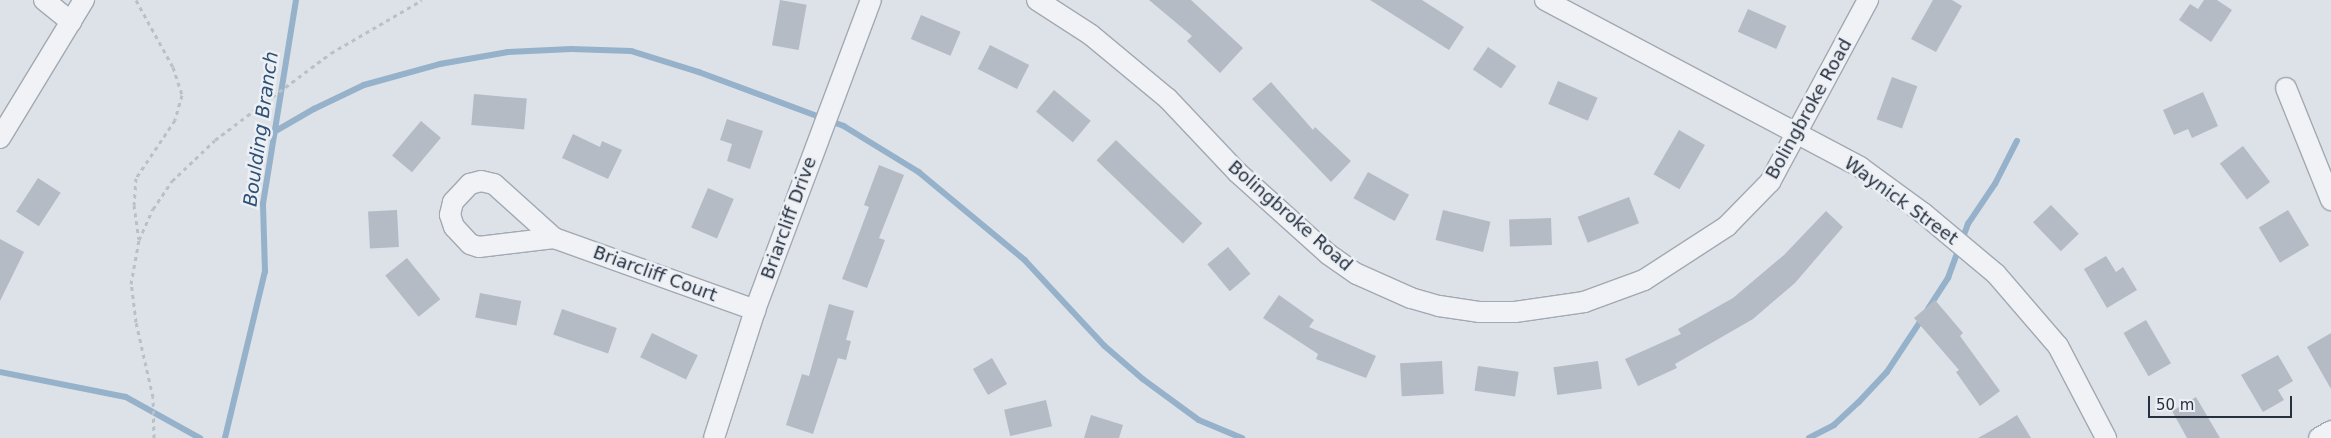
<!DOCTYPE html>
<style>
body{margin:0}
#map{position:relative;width:2331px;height:438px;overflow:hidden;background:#dde2e8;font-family:"DejaVu Sans",sans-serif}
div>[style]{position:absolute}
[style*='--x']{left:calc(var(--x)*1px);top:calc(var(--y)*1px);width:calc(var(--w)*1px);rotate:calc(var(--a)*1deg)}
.stream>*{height:5.5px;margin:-2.75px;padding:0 2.75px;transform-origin:2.75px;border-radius:2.75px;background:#96b1ca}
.building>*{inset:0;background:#b4bbc5;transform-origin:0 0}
.path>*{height:3px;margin-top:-1.5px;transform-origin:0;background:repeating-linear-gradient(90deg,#bbc0c6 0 4px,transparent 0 8px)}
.roads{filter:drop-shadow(1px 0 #a2a9b2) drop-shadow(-1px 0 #a2a9b2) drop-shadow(0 1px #a2a9b2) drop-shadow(0 -1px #a2a9b2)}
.street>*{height:20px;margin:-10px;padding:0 10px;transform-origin:10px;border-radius:10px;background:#f0f2f6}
span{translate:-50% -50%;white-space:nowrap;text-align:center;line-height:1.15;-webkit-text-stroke:5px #ecf0f5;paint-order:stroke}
.street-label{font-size:18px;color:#26303f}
.water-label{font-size:19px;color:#2e5075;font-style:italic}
.scale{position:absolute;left:2148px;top:396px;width:144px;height:22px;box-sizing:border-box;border:2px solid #26303f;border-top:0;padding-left:6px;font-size:15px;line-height:18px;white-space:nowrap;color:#26303f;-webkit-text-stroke:4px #ecf0f5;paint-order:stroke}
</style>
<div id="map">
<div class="stream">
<div style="--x:276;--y:131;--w:44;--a:-30.1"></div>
<div style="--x:314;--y:109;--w:55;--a:-25.6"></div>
<div style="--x:364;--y:85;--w:79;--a:-15.4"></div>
<div style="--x:440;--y:64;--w:69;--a:-10"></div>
<div style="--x:508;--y:52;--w:63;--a:-2.7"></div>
<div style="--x:571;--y:49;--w:60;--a:1.9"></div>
<div style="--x:631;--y:51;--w:71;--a:17.2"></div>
<div style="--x:699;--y:72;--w:155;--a:20.4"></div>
<div style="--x:844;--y:126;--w:88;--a:31.5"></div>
<div style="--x:919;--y:172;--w:138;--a:39.7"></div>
<div style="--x:1025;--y:260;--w:117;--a:47.1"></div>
<div style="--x:1105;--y:346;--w:50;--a:41"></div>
<div style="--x:1143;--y:379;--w:69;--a:36.2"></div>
<div style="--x:1199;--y:420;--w:47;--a:22.7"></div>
<div style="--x:1928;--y:309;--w:37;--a:-57"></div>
<div style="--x:1948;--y:278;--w:58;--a:-69.7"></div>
<div style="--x:1968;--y:224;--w:48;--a:-56"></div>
<div style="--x:1995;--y:184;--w:48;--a:-62.9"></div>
<div style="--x:0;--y:372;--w:128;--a:11.2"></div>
<div style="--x:126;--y:397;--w:85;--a:29"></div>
<div style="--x:225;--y:438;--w:171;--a:-76.5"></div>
<div style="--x:265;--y:272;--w:68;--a:-91.7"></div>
<div style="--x:263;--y:204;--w:207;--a:-80.8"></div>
<div style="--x:1809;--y:438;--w:28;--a:-27"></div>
<div style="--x:1834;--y:425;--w:33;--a:-43"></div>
<div style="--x:1858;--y:403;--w:42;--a:-46.9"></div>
<div style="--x:1887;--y:372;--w:64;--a:-56.6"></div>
</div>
<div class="building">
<div style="left:780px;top:0;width:27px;height:46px;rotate:10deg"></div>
<div style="clip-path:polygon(1149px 0,1191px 0,1243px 48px,1220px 73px,1187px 41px,1192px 36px)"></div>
<div style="clip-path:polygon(1370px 0,1422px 0,1464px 27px,1449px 50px)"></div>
<div style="clip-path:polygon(1933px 0,1952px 0,1962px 6px,1936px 52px,1911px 39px)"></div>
<div style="clip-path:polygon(2204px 0,2217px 0,2232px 10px,2211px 42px,2179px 20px,2190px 4px,2198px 9px)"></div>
<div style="left:1748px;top:9px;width:42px;height:25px;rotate:24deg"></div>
<div style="left:921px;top:15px;width:43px;height:26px;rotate:23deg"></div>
<div style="left:990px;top:45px;width:44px;height:27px;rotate:27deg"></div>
<div style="left:1488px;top:47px;width:34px;height:27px;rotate:34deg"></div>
<div style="left:1892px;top:77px;width:27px;height:45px;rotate:20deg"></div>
<div style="left:1558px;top:81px;width:43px;height:25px;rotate:23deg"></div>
<div style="clip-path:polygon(1271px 82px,1313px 130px,1315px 127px,1351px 161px,1331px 182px,1252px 99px)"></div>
<div style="left:1054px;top:90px;width:48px;height:28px;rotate:40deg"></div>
<div style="clip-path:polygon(2203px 92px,2218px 126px,2192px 138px,2188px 129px,2174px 135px,2163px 110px)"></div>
<div style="left:474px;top:94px;width:53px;height:31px;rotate:5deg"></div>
<div style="clip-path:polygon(727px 119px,763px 131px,750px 169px,727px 161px,732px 144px,720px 140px)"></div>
<div style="left:421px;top:121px;width:26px;height:45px;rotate:40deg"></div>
<div style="left:1679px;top:130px;width:30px;height:51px;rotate:30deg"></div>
<div style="clip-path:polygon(573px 134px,600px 147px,602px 141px,622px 150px,608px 179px,562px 158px)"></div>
<div style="left:1116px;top:140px;width:120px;height:28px;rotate:44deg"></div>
<div style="left:2243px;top:146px;width:45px;height:29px;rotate:53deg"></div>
<div style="clip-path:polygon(879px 165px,904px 175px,879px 238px,885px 240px,867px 288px,842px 279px,869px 207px,864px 205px)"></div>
<div style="left:1368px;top:172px;width:47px;height:30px;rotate:29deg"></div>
<div style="left:38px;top:178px;width:27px;height:40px;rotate:33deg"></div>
<div style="left:708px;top:188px;width:28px;height:43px;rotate:23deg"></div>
<div style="left:1629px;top:197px;width:28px;height:55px;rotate:69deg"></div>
<div style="left:2051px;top:205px;width:40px;height:25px;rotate:46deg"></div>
<div style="left:397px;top:210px;width:37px;height:29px;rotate:87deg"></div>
<div style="left:1443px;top:210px;width:49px;height:31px;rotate:14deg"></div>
<div style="left:2288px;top:210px;width:41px;height:34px;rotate:59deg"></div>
<div style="clip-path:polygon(1826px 211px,1843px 227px,1795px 283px,1753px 319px,1675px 364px,1677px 368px,1638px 386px,1625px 359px,1681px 334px,1678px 329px,1733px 298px,1784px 255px)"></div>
<div style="left:1551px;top:218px;width:27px;height:42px;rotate:88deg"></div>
<div style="clip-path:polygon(0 239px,24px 252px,0 301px)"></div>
<div style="left:1228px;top:247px;width:35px;height:27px;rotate:50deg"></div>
<div style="clip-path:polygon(2106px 256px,2116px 272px,2123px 267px,2137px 290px,2107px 308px,2084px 269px)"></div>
<div style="left:407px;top:258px;width:53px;height:28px;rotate:51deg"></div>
<div style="left:480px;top:293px;width:42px;height:25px;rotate:11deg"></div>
<div style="clip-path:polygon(1279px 295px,1314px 320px,1309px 327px,1376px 356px,1366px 378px,1316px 359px,1318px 354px,1263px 318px)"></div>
<div style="clip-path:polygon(1935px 300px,1963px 333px,1960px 336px,2000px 391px,1980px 406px,1956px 372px,1959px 370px,1914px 318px)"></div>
<div style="clip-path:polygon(829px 304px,854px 311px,846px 340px,851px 341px,846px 360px,838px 358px,813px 434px,786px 425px,802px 374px,809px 376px)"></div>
<div style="left:562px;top:309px;width:58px;height:27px;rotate:19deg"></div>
<div style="left:2146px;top:320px;width:50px;height:26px;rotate:60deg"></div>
<div style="left:652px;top:333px;width:51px;height:27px;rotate:26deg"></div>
<div style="clip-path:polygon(2331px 333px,2331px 389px,2307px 347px)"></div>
<div style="clip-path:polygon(2278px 355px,2293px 381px,2278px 390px,2284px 400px,2263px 412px,2241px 375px)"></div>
<div style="left:992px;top:358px;width:30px;height:22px;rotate:60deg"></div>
<div style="left:1442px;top:361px;width:33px;height:42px;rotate:87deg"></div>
<div style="left:1598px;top:361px;width:28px;height:45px;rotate:82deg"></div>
<div style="left:1478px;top:366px;width:41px;height:25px;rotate:8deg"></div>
<div style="clip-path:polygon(2196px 397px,2220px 438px,2187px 438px,2172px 411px)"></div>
<div style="left:1046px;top:400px;width:27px;height:43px;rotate:77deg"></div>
<div style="clip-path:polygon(1091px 415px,1123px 425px,1119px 438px,1084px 438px)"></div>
<div style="clip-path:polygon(2017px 415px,2031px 438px,1978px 438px,2003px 424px)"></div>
</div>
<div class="path">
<div style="--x:136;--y:0;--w:77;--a:61.1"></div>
<div style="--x:173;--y:67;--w:29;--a:72"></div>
<div style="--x:182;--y:95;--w:26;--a:106"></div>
<div style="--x:175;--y:120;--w:70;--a:123.9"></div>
<div style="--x:136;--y:178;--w:27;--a:94"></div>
<div style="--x:134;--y:205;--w:34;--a:82"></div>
<div style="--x:154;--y:438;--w:41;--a:-91.4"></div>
<div style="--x:153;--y:397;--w:77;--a:-102.8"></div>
<div style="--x:136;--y:322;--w:38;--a:-97"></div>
<div style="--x:131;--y:284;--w:45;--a:-79.7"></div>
<div style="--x:139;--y:240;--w:34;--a:-66"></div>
<div style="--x:153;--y:209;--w:34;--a:-56"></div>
<div style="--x:172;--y:181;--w:59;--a:-43.6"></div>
<div style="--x:215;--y:140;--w:145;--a:-36.9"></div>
<div style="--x:331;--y:53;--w:105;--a:-30.2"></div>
</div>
<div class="roads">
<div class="street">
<div style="--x:44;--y:0;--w:35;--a:39"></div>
<div style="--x:1037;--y:0;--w:64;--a:32.9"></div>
<div style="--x:1091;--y:35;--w:100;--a:39.7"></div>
<div style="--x:1168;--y:99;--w:100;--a:46.6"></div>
<div style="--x:1237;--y:172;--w:122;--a:42"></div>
<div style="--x:1328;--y:254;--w:35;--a:35"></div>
<div style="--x:1357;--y:274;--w:59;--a:24"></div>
<div style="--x:1411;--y:298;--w:29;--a:16"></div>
<div style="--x:1439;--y:306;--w:40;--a:8.5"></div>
<div style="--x:1479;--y:312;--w:36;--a:0"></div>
<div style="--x:1515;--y:312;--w:70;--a:-8.2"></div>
<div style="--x:1584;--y:302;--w:64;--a:-20.1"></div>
<div style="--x:1644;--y:280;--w:99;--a:-33"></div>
<div style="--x:1727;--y:226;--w:62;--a:-45.7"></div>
<div style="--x:1770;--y:182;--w:207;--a:-61.7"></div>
<div style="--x:1545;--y:0;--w:357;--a:27.9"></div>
<div style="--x:1860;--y:167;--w:78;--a:36.1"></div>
<div style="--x:1923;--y:213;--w:95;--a:39.9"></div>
<div style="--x:1996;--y:274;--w:95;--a:49.3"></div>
<div style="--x:2058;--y:346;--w:104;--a:62.4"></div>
<div style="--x:2286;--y:88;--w:121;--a:68.1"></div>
<div style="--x:0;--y:138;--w:162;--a:-58.7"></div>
<div style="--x:554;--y:238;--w:76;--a:173.2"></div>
<div style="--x:479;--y:247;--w:9;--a:-162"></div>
<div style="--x:470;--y:244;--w:23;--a:-133"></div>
<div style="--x:454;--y:227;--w:13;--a:-108"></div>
<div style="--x:450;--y:215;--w:13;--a:-77"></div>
<div style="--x:453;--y:202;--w:25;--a:-47"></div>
<div style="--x:470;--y:184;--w:11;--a:-15"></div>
<div style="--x:481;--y:181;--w:13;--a:13"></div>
<div style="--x:494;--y:184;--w:81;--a:42"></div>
<div style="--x:554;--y:238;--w:214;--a:19.7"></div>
<div style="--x:714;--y:438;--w:134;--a:-72.2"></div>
<div style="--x:755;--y:310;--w:331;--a:-69.5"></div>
<div style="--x:2319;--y:438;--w:14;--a:-30"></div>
</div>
</div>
<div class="street-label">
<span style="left:1809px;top:109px;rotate:-61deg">Bolingbroke Road</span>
<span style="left:1901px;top:201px;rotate:36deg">Waynick Street</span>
<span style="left:1290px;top:216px;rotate:41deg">Bolingbroke Road</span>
<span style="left:789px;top:218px;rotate:-70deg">Briarcliff Drive</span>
<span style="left:655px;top:274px;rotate:20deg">Briarcliff Court</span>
</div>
<div class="water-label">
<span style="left:261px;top:129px;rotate:-82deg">Boulding Branch</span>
</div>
<div class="scale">50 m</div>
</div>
